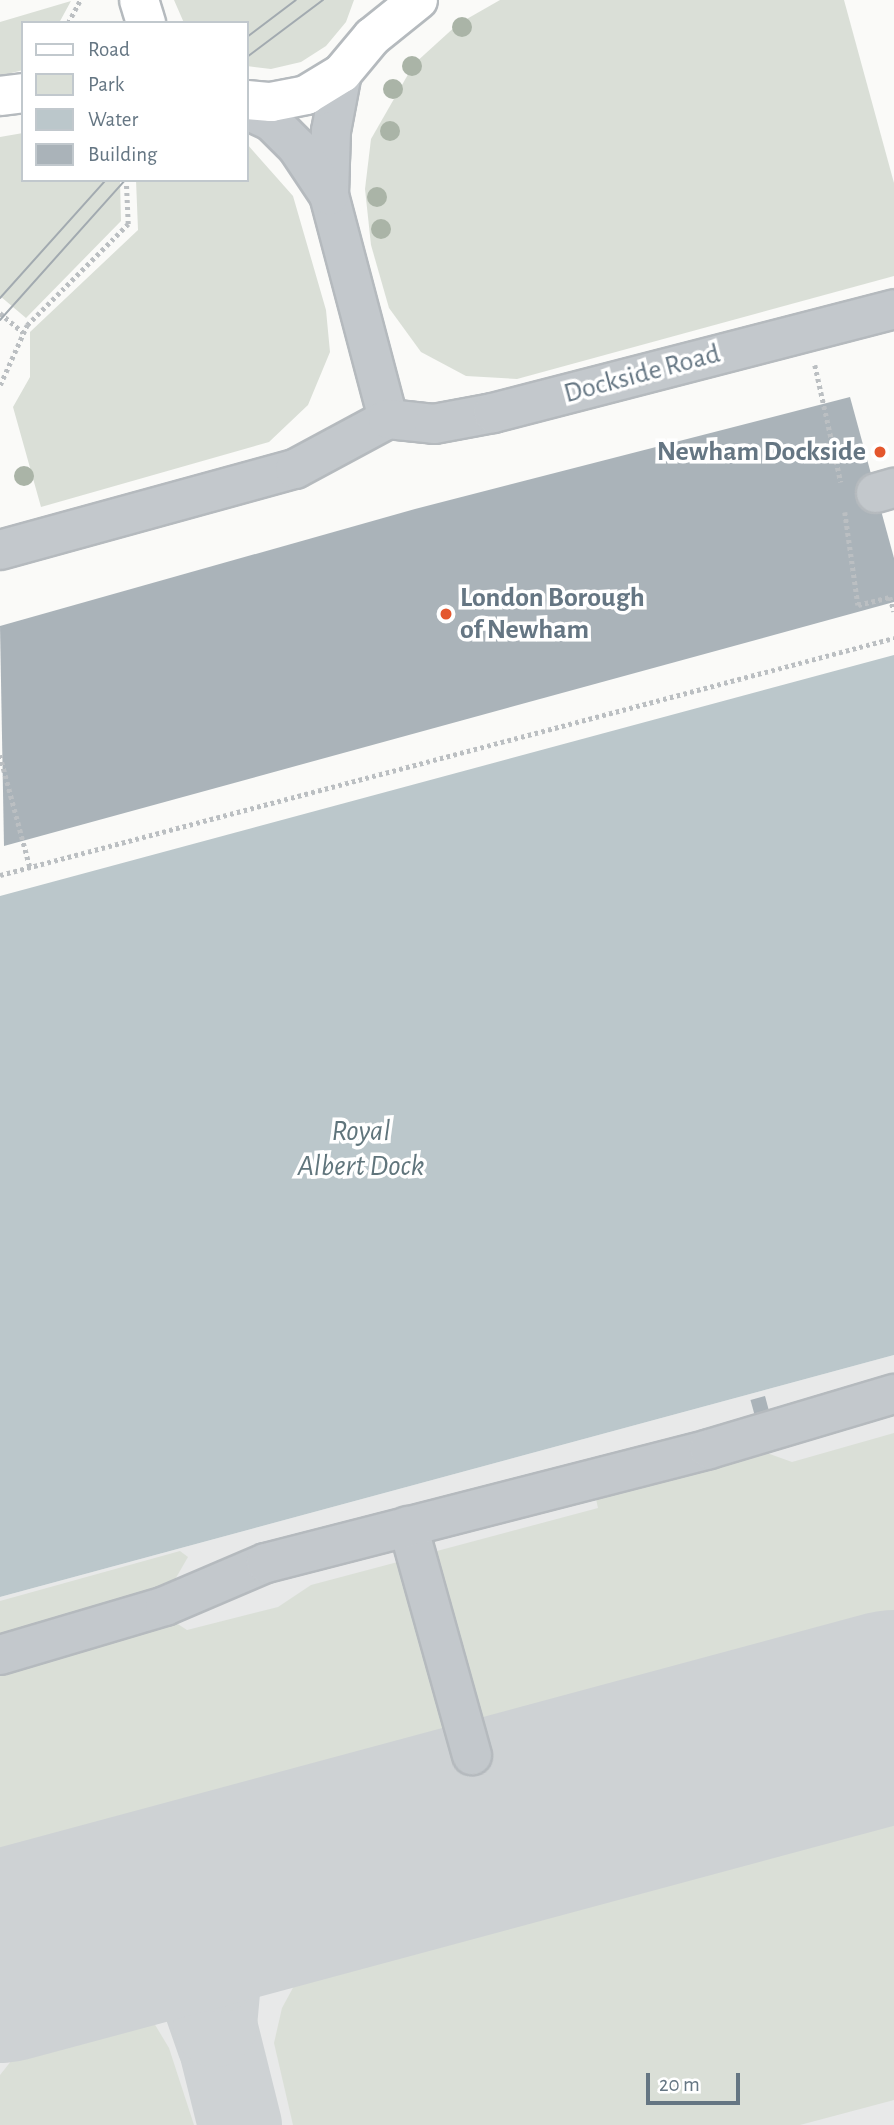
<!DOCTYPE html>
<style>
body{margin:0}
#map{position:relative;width:894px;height:2125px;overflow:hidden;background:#fafaf8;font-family:"Alegreya Sans",sans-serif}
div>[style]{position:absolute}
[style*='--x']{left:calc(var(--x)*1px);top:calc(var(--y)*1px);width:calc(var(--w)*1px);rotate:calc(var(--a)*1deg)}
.built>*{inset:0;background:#e8e9e9}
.green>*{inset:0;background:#dadfd7}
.water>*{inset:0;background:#bbc7cb}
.taxiway>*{height:84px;margin:-42px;padding:0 42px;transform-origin:42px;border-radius:42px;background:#ced2d4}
.runway>*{height:212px;margin:-106px;padding:0 106px;transform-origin:106px;border-radius:106px;background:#ced2d4}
.building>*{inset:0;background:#aab3b9;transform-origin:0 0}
.path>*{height:4.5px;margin-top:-2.25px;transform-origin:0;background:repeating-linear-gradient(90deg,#bbbfc2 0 3.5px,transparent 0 7px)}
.roads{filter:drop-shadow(2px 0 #b5babe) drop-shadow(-2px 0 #b5babe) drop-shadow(0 2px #b5babe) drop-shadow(0 -2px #b5babe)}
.minor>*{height:38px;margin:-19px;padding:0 19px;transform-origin:19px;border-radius:19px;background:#c3c8cc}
.major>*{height:38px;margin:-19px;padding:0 19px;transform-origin:19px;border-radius:19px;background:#fff}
.tram>*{height:2px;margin:-1px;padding:0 1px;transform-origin:1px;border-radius:1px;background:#a2aab0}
.trees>*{width:20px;height:20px;margin:-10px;border-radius:50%;background:#aab4a7}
.dots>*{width:19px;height:19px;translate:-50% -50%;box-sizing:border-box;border:4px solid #fff;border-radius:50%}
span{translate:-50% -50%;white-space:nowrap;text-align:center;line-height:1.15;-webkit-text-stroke:7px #fff;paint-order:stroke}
.street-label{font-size:28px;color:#657683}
.poi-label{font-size:28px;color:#657683;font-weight:700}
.right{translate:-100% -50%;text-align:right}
.left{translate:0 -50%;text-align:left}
.water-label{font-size:30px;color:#60757c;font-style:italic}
.legend{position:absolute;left:21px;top:21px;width:228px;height:161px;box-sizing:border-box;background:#fff;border:2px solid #c1c8cd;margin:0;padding:9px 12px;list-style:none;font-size:21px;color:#657683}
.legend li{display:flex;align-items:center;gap:14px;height:35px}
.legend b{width:35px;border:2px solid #c1c8cd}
.scale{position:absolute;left:646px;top:2073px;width:94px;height:32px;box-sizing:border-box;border:4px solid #657683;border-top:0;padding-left:9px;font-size:21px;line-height:24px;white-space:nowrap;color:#657683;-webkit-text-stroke:5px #fff;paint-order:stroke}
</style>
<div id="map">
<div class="built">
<div style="clip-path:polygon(894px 1355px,894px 2125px,0 2125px,0 1597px)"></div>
</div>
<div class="green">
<div style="clip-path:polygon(174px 0,354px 0,346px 22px,326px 46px,301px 62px,271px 69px,247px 66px,247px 23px,184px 23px)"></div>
<div style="clip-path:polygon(500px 0,844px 0,894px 183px,894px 276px,517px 379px,466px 376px,421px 352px,389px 308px,371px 245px,365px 189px,371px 139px,414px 64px,458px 24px)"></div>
<div style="clip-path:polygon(71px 1px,59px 23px,23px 23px,23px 70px,0 76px,0 22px)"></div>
<div style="clip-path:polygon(23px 133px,23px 180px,120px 180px,121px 221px,26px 318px,0 296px,0 137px)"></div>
<div style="clip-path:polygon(247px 144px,293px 196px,326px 310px,330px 352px,308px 405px,269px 442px,41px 507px,13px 407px,30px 377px,30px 332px,138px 230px,136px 180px,247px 180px)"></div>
<div style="clip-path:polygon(894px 1433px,894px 1627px,473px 1741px,422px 1555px,598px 1508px,596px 1499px,635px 1477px,750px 1447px,792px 1462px)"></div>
<div style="clip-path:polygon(180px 1551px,188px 1557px,166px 1595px,0 1645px,0 1601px)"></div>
<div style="clip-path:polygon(409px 1559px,461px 1744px,0 1868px,0 1665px,167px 1617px,187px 1630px,278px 1607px,311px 1585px)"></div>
<div style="clip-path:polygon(894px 1803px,894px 2100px,800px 2125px,293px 2125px,274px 2043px,282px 2008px,307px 1962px)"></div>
<div style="clip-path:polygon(145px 2008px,169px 2048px,194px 2125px,0 2125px,0 2075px,27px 2041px)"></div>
</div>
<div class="water">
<div style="clip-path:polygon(894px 655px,894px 1355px,0 1597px,0 896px)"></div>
</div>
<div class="taxiway">
<div style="--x:0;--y:1968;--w:44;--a:-28.3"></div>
<div style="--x:39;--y:1947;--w:56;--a:-15.5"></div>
<div style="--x:93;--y:1932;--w:44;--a:3.9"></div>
<div style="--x:137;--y:1935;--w:36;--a:23"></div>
<div style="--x:170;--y:1949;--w:36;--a:46"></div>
<div style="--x:195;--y:1975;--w:73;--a:70.8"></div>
<div style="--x:240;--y:2125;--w:103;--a:-104"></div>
<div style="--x:215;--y:2025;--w:55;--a:-84.8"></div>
<div style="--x:220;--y:1970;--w:63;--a:-60.6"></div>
<div style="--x:251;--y:1915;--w:75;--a:-34.1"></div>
</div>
<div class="runway">
<div style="--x:0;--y:1957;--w:926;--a:-15.09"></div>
</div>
<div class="building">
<div style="clip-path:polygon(850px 397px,894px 558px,894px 602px,4px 846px,0 626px,415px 509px)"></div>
<div style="left:765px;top:1396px;width:16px;height:15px;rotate:75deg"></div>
</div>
<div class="path">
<div style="--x:68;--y:23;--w:26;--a:-62"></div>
<div style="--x:0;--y:313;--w:30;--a:40"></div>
<div style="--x:815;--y:365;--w:120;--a:77.5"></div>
<div style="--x:0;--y:385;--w:66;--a:-65.8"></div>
<div style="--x:27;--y:325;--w:143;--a:-45"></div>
<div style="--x:128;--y:224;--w:44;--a:-92.6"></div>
<div style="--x:845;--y:512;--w:94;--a:82"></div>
<div style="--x:858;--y:605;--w:33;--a:-14"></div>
<div style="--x:890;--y:597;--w:15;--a:74"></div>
<div style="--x:0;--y:755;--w:116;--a:75"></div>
<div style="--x:0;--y:875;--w:925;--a:-14.85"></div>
</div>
<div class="roads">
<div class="minor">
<div style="--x:342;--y:73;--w:59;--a:100.7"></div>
<div style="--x:331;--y:131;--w:64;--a:91.8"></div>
<div style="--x:329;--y:195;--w:232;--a:75.2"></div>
<div style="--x:247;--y:110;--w:26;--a:25"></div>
<div style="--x:271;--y:121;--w:37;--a:45"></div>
<div style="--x:297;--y:147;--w:58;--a:56.3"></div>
<div style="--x:876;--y:493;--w:19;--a:-16"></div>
<div style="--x:0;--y:550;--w:306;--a:-15.4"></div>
<div style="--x:295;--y:469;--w:106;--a:-28.3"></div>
<div style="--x:388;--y:419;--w:46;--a:6.2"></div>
<div style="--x:434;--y:424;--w:60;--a:-10.6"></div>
<div style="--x:493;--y:413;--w:414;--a:-14.5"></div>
<div style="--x:408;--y:1526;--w:238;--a:74.4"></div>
<div style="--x:0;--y:1655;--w:172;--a:-16.5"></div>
<div style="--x:165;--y:1606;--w:110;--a:-23.1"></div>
<div style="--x:266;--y:1563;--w:457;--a:-14.4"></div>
<div style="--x:709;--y:1449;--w:193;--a:-16.6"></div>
</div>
<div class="major">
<div style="--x:139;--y:0;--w:24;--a:73"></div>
<div style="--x:0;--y:96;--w:23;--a:-7"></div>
<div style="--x:247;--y:100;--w:24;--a:5"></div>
<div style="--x:271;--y:102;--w:36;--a:-11"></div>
<div style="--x:306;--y:95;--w:42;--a:-31.4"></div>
<div style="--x:342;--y:73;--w:47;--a:-50.2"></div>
<div style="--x:372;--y:37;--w:59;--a:-38.8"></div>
</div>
</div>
<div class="tram">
<div style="--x:247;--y:37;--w:61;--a:-37.1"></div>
<div style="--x:247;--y:57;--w:95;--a:-36.9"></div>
<div style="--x:0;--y:298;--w:159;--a:-48.1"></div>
<div style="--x:0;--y:320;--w:188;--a:-48.2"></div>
</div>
<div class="trees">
<div style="left:462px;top:27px"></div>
<div style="left:412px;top:66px"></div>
<div style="left:393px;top:89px"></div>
<div style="left:390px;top:131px"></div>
<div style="left:377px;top:197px"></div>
<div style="left:381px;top:229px"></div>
<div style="left:24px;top:476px"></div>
</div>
<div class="dots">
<div style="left:880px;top:452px;background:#e4572e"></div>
<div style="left:446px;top:614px;background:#e4572e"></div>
</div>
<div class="street-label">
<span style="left:642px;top:374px;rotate:-15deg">Dockside Road</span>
</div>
<div class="poi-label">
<span class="right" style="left:866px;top:452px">Newham Dockside</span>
<span class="left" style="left:460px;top:614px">London Borough<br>of Newham</span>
</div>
<div class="water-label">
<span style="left:361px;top:1148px">Royal<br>Albert Dock</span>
</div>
<ul class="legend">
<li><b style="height:9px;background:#fff"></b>Road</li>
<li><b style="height:19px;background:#dadfd7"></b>Park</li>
<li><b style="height:19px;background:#bbc7cb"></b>Water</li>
<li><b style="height:19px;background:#aab3b9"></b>Building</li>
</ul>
<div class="scale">20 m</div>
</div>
